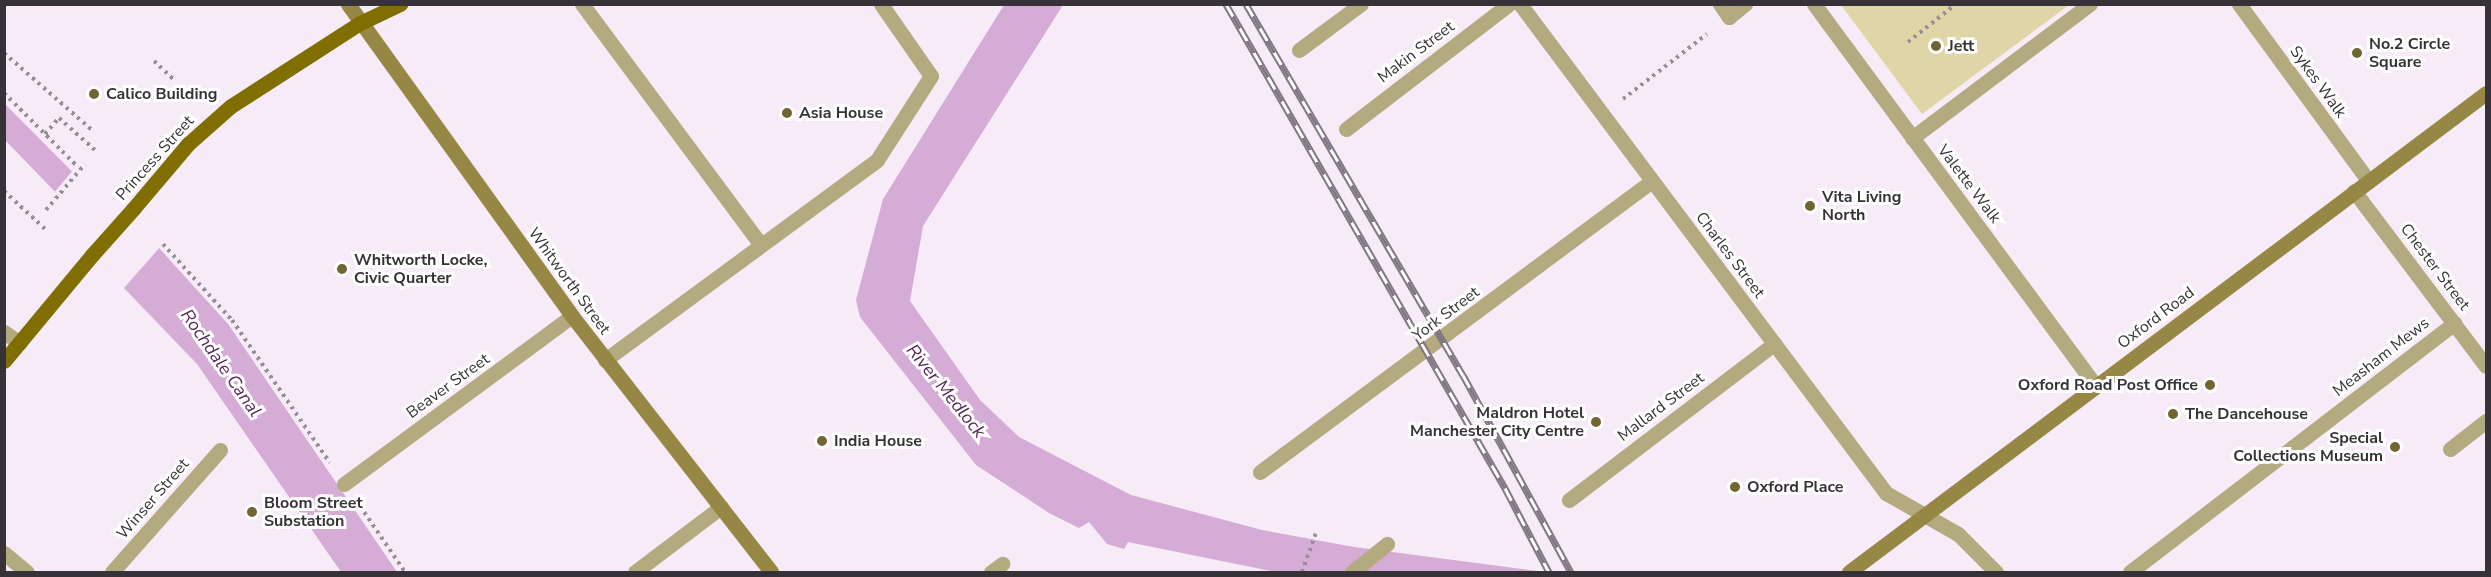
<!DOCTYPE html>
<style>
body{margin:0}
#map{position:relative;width:2491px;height:577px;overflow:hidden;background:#f7ebf7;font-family:"Nunito Sans",sans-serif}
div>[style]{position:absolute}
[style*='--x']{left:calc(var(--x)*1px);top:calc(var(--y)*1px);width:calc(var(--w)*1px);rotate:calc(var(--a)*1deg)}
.green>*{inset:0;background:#dfd5a7}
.water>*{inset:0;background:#d4acd5}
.pier>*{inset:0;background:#f7ebf7}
.path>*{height:4px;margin-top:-2px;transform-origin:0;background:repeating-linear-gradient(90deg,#968d96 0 3px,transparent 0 7.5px)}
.service>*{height:15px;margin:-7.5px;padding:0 7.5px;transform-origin:7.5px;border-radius:7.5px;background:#b3aa7f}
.pedestrian>*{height:15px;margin:-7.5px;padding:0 7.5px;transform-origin:7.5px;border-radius:7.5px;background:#b3aa7f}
.minor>*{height:15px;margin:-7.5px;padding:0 7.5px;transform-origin:7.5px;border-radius:7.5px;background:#b3aa7f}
.secondary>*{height:15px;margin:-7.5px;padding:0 7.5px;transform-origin:7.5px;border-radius:7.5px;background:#968844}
.primary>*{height:15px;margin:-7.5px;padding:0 7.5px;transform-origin:7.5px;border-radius:7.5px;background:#816e00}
.rail>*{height:7px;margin-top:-3.5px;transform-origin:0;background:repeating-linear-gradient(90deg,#fff 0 14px,#807880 0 28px);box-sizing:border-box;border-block:2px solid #807880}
.path-bridge>*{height:4px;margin-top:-2px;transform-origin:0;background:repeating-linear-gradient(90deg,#968d96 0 3px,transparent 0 7.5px)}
.primary-bridge>*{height:15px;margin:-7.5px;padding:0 7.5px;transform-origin:7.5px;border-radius:7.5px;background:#816e00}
.dots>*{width:16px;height:16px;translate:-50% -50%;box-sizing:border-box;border:3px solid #fff;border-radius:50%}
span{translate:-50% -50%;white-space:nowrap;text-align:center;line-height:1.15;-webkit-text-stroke:6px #fff;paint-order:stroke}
.poi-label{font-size:16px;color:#373237;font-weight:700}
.left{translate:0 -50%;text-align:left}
.right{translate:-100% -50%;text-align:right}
.street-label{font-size:16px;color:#373237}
.water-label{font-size:18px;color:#58275a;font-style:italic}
.frame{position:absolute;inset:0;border:6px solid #373237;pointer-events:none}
</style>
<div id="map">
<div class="green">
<div style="clip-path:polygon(1841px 5px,2069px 5px,1922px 114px)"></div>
</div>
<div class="water">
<div style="clip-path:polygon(1004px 5px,1063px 5px,923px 226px,910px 301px,980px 400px,1019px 437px,1131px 495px,1262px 530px,1354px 547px,1545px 572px,1276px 572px,1128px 542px,1124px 549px,1107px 544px,1089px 522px,1079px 528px,1049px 513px,976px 465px,860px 317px,856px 300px,883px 199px)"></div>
<div style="clip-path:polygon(4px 103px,140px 240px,159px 248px,228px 324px,397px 572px,341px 572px,197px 364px,124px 288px,118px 257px,5px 140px)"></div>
</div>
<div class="pier">
<div style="clip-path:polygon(74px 169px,142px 237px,161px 246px,124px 288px,115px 258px,53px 194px)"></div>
</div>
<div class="path">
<div style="--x:1908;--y:42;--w:61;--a:-38.4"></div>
<div style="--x:4;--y:53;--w:118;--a:41.2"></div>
<div style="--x:154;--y:61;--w:26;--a:43"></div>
<div style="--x:4;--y:93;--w:103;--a:45"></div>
<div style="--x:1623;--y:99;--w:106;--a:-37.7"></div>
<div style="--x:45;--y:134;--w:21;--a:-49"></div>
<div style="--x:59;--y:118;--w:50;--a:41.7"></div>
<div style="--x:4;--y:191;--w:56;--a:42.8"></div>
<div style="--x:163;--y:244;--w:103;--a:47.8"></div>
<div style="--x:232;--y:320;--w:173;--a:55.6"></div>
<div style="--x:360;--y:506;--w:80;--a:55.7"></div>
<div style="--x:1302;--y:572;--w:41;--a:-70.3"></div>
</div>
<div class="service">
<div style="--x:582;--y:4;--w:299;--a:53.4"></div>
<div style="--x:605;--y:360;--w:338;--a:-36.3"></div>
<div style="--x:877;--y:160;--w:100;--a:-57.3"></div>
<div style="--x:931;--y:76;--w:88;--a:-124.8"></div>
<div style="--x:2450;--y:449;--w:46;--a:-37.9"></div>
<div style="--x:112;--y:572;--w:163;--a:-48.5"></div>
<div style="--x:991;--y:572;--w:14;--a:-36"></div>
<div style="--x:1352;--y:572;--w:45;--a:-38.7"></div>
<div style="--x:2130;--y:572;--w:409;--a:-37.5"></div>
</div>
<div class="pedestrian">
<div style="--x:1720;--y:4;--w:16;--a:55"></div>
<div style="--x:1729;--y:17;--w:21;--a:-39"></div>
<div style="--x:1814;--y:4;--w:475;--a:53.6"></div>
<div style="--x:2239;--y:4;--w:218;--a:53.8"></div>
<div style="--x:1912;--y:138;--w:223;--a:-37"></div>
</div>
<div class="minor">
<div style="--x:1520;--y:4;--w:611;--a:53.19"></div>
<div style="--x:1886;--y:493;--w:83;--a:29.7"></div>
<div style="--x:1958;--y:534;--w:54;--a:45"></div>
<div style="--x:1299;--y:50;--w:77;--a:-36.6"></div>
<div style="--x:1346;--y:129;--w:205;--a:-37.5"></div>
<div style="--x:2354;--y:191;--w:219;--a:53"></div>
<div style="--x:4;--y:332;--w:19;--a:35"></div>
<div style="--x:1260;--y:472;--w:488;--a:-36.6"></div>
<div style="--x:344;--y:484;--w:283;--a:-36.4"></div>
<div style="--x:1569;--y:500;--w:258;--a:-37.3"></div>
<div style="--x:4;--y:553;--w:30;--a:40"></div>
<div style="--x:635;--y:572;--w:108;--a:-37.1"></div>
</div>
<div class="secondary">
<div style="--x:348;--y:4;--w:384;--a:54.3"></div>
<div style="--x:572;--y:316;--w:324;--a:52.1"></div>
<div style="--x:1849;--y:572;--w:797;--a:-36.94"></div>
</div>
<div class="primary">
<div style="--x:133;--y:209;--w:85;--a:-49.8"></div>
<div style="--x:188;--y:144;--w:57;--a:-41.5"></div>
<div style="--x:231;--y:106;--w:151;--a:-32.8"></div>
<div style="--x:358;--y:24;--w:47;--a:-25.5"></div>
<div style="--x:4;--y:361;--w:138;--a:-50.3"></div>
</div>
<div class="rail">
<div style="--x:1226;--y:4;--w:559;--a:60.04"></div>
<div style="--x:1505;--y:488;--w:95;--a:62.4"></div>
<div style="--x:1246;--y:4;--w:430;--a:59.7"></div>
<div style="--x:1463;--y:375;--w:225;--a:61.3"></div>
</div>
<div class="path-bridge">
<div style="--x:46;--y:210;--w:60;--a:-49.7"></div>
</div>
<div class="primary-bridge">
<div style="--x:92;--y:255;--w:62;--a:-48.3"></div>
</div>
<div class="dots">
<div style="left:1936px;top:46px;background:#716633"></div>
<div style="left:2357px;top:53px;background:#716633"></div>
<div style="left:94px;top:94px;background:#716633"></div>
<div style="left:787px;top:113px;background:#716633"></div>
<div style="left:1810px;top:206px;background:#716633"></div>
<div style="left:342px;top:269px;background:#716633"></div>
<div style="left:2210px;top:385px;background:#716633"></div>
<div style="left:2173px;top:414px;background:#716633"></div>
<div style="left:1596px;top:422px;background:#716633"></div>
<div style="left:822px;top:441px;background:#716633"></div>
<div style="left:2395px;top:447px;background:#716633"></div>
<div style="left:1735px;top:487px;background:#716633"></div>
<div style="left:252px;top:512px;background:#716633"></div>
</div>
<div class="poi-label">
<span class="left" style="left:2369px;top:53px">No.2 Circle<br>Square</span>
<span class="left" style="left:1948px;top:46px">Jett</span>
<span class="left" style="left:106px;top:94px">Calico Building</span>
<span class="left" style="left:799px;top:113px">Asia House</span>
<span class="left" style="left:1822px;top:206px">Vita Living<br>North</span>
<span class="left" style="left:354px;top:269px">Whitworth Locke,<br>Civic Quarter</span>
<span class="right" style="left:2198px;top:385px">Oxford Road Post Office</span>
<span class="right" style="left:1584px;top:422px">Maldron Hotel<br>Manchester City Centre</span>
<span class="left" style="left:2185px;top:414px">The Dancehouse</span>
<span class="right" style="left:2383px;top:447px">Special<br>Collections Museum</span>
<span class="left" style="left:834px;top:441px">India House</span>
<span class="left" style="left:1747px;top:487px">Oxford Place</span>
<span class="left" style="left:264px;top:512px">Bloom Street<br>Substation</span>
</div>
<div class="street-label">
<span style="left:1416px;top:52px;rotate:-37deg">Makin Street</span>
<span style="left:2318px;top:82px;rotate:54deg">Sykes Walk</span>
<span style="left:155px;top:158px;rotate:-48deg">Princess Street</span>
<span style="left:1969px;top:184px;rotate:53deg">Valette Walk</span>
<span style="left:1730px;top:255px;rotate:53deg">Charles Street</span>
<span style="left:2435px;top:267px;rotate:53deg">Chester Street</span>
<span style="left:569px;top:281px;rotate:54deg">Whitworth Street</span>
<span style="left:1446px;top:314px;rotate:-37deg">York Street</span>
<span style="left:2156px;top:318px;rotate:-37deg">Oxford Road</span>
<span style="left:2381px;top:357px;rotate:-38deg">Measham Mews</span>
<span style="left:448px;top:386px;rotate:-36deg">Beaver Street</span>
<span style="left:1661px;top:407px;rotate:-37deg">Mallard Street</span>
<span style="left:153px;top:499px;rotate:-49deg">Winser Street</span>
</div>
<div class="water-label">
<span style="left:221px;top:363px;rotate:55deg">Rochdale Canal</span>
<span style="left:946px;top:391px;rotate:51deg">River Medlock</span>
</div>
<div class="frame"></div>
</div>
